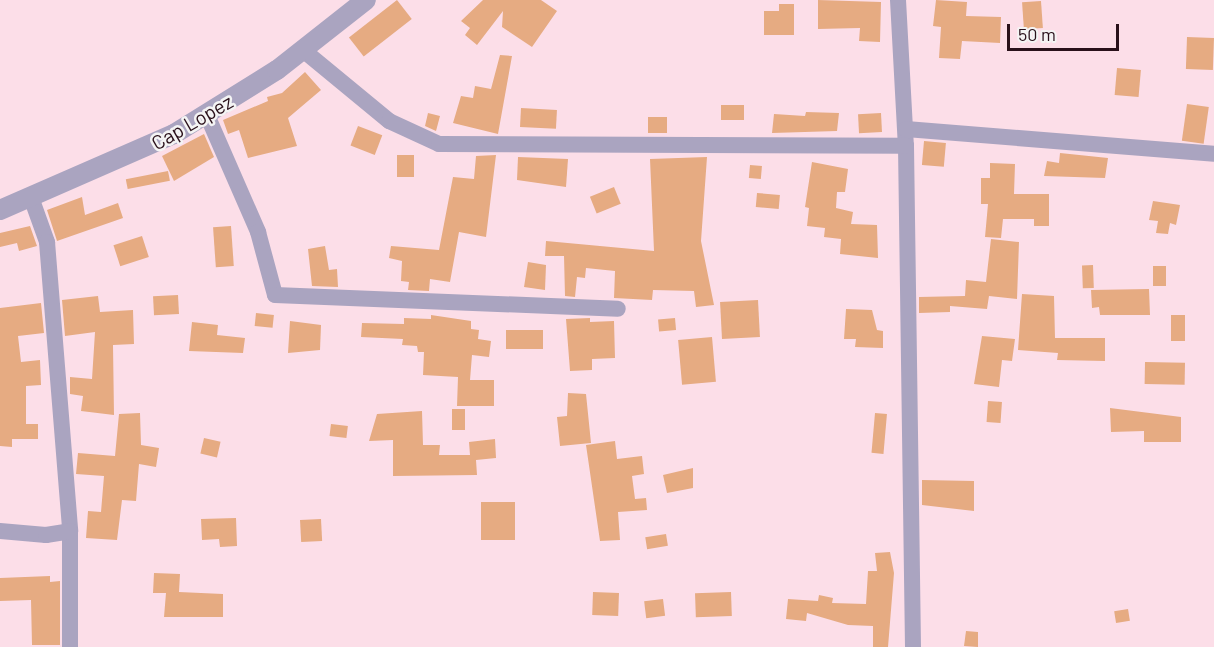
<!DOCTYPE html>
<style>
body{margin:0}
#map{position:relative;width:1214px;height:647px;overflow:hidden;background:#fcdee8;font-family:Barlow,sans-serif}
div>[style]{position:absolute}
[style*='--x']{left:calc(var(--x)*1px);top:calc(var(--y)*1px);width:calc(var(--w)*1px);rotate:calc(var(--a)*1deg)}
.building>*{inset:0;background:#e6ab82;transform-origin:0 0}
.minor>*{height:16px;margin:-8px;padding:0 8px;transform-origin:8px;border-radius:8px;background:#aaa4c0}
.tertiary>*{height:20px;margin:-10px;padding:0 10px;transform-origin:10px;border-radius:10px;background:#aaa4c0}
span{translate:-50% -50%;white-space:nowrap;text-align:center;line-height:1.15;-webkit-text-stroke:5px #f4f4f4;paint-order:stroke}
.street-label{font-size:20px;color:#29101a}
.scale{position:absolute;left:1007px;top:24px;width:112px;height:27px;box-sizing:border-box;border:3px solid #29101a;border-top:0;padding-left:8px;font-size:18px;line-height:21px;white-space:nowrap;color:#29101a;-webkit-text-stroke:4px #f4f4f4;paint-order:stroke}
</style>
<div id="map">
<div class="building">
<div style="left:397px;top:0;width:24px;height:61px;rotate:52deg"></div>
<div style="clip-path:polygon(483px 0,541px 0,557px 11px,532px 47px,502px 27px,503px 11px,477px 45px,465px 35px,470px 28px,461px 21px)"></div>
<div style="clip-path:polygon(818px 0,881px 2px,880px 42px,859px 41px,860px 28px,818px 29px)"></div>
<div style="clip-path:polygon(936px 0,967px 2px,966px 16px,1001px 17px,1000px 43px,962px 41px,960px 59px,939px 58px,941px 27px,933px 26px)"></div>
<div style="left:1041px;top:1px;width:27px;height:19px;rotate:86deg"></div>
<div style="clip-path:polygon(779px 4px,794px 4px,794px 35px,764px 35px,764px 11px,779px 11px)"></div>
<div style="left:1187px;top:37px;width:27px;height:32px;rotate:2deg"></div>
<div style="clip-path:polygon(500px 55px,512px 56px,498px 134px,453px 123px,461px 96px,473px 98px,475px 86px,491px 89px)"></div>
<div style="left:1117px;top:68px;width:24px;height:27px;rotate:5deg"></div>
<div style="clip-path:polygon(305px 72px,321px 90px,288px 118px,297px 146px,248px 158px,239px 130px,228px 134px,223px 120px,268px 101px,267px 97px,282px 93px)"></div>
<div style="left:1187px;top:104px;width:22px;height:37px;rotate:8deg"></div>
<div style="left:744px;top:105px;width:15px;height:23px;rotate:90deg"></div>
<div style="left:521px;top:108px;width:36px;height:19px;rotate:3deg"></div>
<div style="clip-path:polygon(806px 112px,839px 113px,837px 131px,772px 133px,774px 114px,805px 116px)"></div>
<div style="clip-path:polygon(428px 113px,440px 116px,436px 131px,425px 126px)"></div>
<div style="left:881px;top:113px;width:19px;height:23px;rotate:87deg"></div>
<div style="left:648px;top:117px;width:19px;height:16px"></div>
<div style="left:358px;top:126px;width:26px;height:21px;rotate:21deg"></div>
<div style="clip-path:polygon(204px 134px,214px 157px,174px 181px,162px 156px)"></div>
<div style="left:924px;top:141px;width:22px;height:24px;rotate:5deg"></div>
<div style="clip-path:polygon(1060px 153px,1108px 158px,1105px 178px,1044px 176px,1047px 161px,1059px 163px)"></div>
<div style="left:397px;top:155px;width:17px;height:22px"></div>
<div style="clip-path:polygon(496px 155px,486px 237px,459px 232px,450px 282px,430px 279px,429px 291px,408px 290px,409px 282px,401px 281px,402px 261px,389px 258px,391px 246px,439px 250px,453px 177px,474px 179px,476px 156px)"></div>
<div style="clip-path:polygon(518px 157px,568px 159px,566px 187px,517px 180px)"></div>
<div style="clip-path:polygon(707px 157px,701px 241px,714px 305px,696px 307px,694px 291px,653px 290px,652px 300px,614px 298px,615px 271px,586px 268px,585px 278px,577px 277px,575px 297px,565px 296px,564px 256px,545px 256px,546px 241px,654px 251px,650px 159px)"></div>
<div style="clip-path:polygon(812px 162px,848px 169px,845px 192px,837px 192px,836px 208px,853px 212px,851px 224px,877px 225px,878px 258px,840px 254px,841px 239px,824px 237px,825px 228px,807px 226px,809px 208px,805px 207px)"></div>
<div style="clip-path:polygon(990px 163px,1015px 164px,1014px 194px,1049px 194px,1049px 226px,1034px 226px,1034px 219px,1003px 219px,1001px 238px,985px 237px,988px 204px,981px 204px,981px 178px,990px 178px)"></div>
<div style="left:750px;top:165px;width:12px;height:13px;rotate:5deg"></div>
<div style="left:168px;top:171px;width:10px;height:43px;rotate:79deg"></div>
<div style="left:614px;top:187px;width:18px;height:26px;rotate:68deg"></div>
<div style="left:757px;top:193px;width:23px;height:14px;rotate:5deg"></div>
<div style="clip-path:polygon(82px 197px,85px 215px,118px 203px,123px 218px,57px 241px,47px 210px)"></div>
<div style="clip-path:polygon(1153px 201px,1180px 205px,1176px 225px,1170px 223px,1168px 234px,1156px 233px,1158px 221px,1149px 220px)"></div>
<div style="clip-path:polygon(30px 226px,37px 246px,19px 251px,17px 243px,0 247px,0 233px)"></div>
<div style="left:231px;top:226px;width:40px;height:18px;rotate:86deg"></div>
<div style="left:142px;top:236px;width:22px;height:30px;rotate:72deg"></div>
<div style="clip-path:polygon(991px 239px,1019px 242px,1017px 299px,989px 296px,987px 309px,950px 306px,950px 312px,919px 313px,919px 297px,965px 296px,966px 280px,986px 282px)"></div>
<div style="clip-path:polygon(325px 246px,329px 270px,337px 269px,338px 287px,312px 286px,308px 249px)"></div>
<div style="clip-path:polygon(528px 262px,546px 265px,545px 290px,524px 287px)"></div>
<div style="left:1093px;top:265px;width:23px;height:11px;rotate:88deg"></div>
<div style="left:1153px;top:266px;width:13px;height:20px"></div>
<div style="clip-path:polygon(1149px 289px,1150px 315px,1100px 315px,1099px 307px,1092px 308px,1091px 290px)"></div>
<div style="clip-path:polygon(1022px 294px,1054px 296px,1055px 338px,1105px 338px,1105px 361px,1057px 360px,1058px 353px,1018px 350px)"></div>
<div style="left:178px;top:295px;width:19px;height:25px;rotate:87deg"></div>
<div style="clip-path:polygon(98px 296px,100px 312px,133px 310px,134px 344px,113px 345px,114px 415px,81px 411px,83px 396px,70px 394px,70px 377px,92px 379px,95px 332px,65px 336px,62px 300px)"></div>
<div style="left:758px;top:300px;width:37px;height:38px;rotate:87deg"></div>
<div style="clip-path:polygon(41px 303px,44px 333px,18px 336px,21px 362px,40px 360px,41px 385px,26px 386px,26px 424px,38px 424px,38px 439px,12px 439px,12px 447px,0 446px,0 308px)"></div>
<div style="clip-path:polygon(846px 309px,872px 310px,877px 330px,883px 331px,883px 348px,855px 347px,856px 339px,844px 339px)"></div>
<div style="left:256px;top:313px;width:18px;height:13px;rotate:6deg"></div>
<div style="clip-path:polygon(431px 315px,471px 321px,471px 329px,479px 330px,478px 339px,491px 341px,489px 357px,472px 355px,470px 380px,494px 380px,494px 406px,457px 406px,458px 377px,423px 375px,424px 352px,418px 352px,417px 346px,402px 345px,403px 339px,361px 337px,362px 323px,404px 324px,404px 318px,431px 319px)"></div>
<div style="left:1171px;top:315px;width:14px;height:26px"></div>
<div style="clip-path:polygon(590px 318px,590px 322px,614px 321px,615px 358px,592px 359px,592px 370px,570px 371px,566px 319px)"></div>
<div style="left:675px;top:318px;width:12px;height:17px;rotate:85deg"></div>
<div style="clip-path:polygon(290px 321px,321px 325px,320px 350px,288px 353px)"></div>
<div style="clip-path:polygon(192px 322px,218px 325px,217px 335px,245px 338px,243px 353px,189px 351px)"></div>
<div style="left:506px;top:330px;width:37px;height:19px"></div>
<div style="clip-path:polygon(982px 336px,1015px 339px,1012px 361px,1002px 360px,999px 387px,974px 384px)"></div>
<div style="left:712px;top:337px;width:45px;height:34px;rotate:85deg"></div>
<div style="left:1145px;top:362px;width:40px;height:22px;rotate:1deg"></div>
<div style="clip-path:polygon(568px 393px,586px 394px,591px 443px,560px 446px,557px 417px,567px 416px)"></div>
<div style="left:988px;top:401px;width:14px;height:21px;rotate:4deg"></div>
<div style="clip-path:polygon(1110px 408px,1181px 417px,1181px 442px,1144px 442px,1144px 431px,1111px 432px)"></div>
<div style="left:452px;top:409px;width:13px;height:21px"></div>
<div style="clip-path:polygon(422px 411px,423px 445px,440px 445px,439px 455px,470px 455px,469px 442px,495px 439px,496px 458px,476px 460px,477px 475px,393px 476px,393px 440px,369px 441px,377px 414px)"></div>
<div style="clip-path:polygon(140px 413px,141px 445px,159px 448px,156px 467px,139px 464px,136px 501px,122px 500px,117px 540px,86px 538px,88px 511px,101px 512px,104px 476px,76px 474px,78px 453px,115px 456px,119px 414px)"></div>
<div style="left:875px;top:413px;width:12px;height:40px;rotate:5deg"></div>
<div style="left:331px;top:424px;width:17px;height:12px;rotate:7deg"></div>
<div style="left:204px;top:438px;width:17px;height:16px;rotate:13deg"></div>
<div style="clip-path:polygon(615px 441px,617px 459px,642px 456px,644px 474px,632px 476px,635px 499px,646px 498px,647px 510px,618px 512px,620px 540px,600px 541px,586px 445px)"></div>
<div style="clip-path:polygon(693px 468px,693px 488px,667px 493px,663px 475px)"></div>
<div style="clip-path:polygon(922px 480px,974px 481px,974px 511px,922px 505px)"></div>
<div style="left:481px;top:502px;width:34px;height:38px"></div>
<div style="clip-path:polygon(236px 518px,237px 546px,220px 547px,219px 539px,202px 540px,201px 519px)"></div>
<div style="left:321px;top:519px;width:22px;height:21px;rotate:87deg"></div>
<div style="left:666px;top:534px;width:12px;height:21px;rotate:81deg"></div>
<div style="clip-path:polygon(890px 552px,894px 573px,888px 647px,873px 647px,873px 626px,848px 625px,807px 613px,806px 621px,786px 619px,788px 599px,818px 601px,819px 595px,833px 598px,832px 603px,866px 604px,868px 571px,877px 571px,875px 553px)"></div>
<div style="clip-path:polygon(154px 573px,180px 574px,179px 592px,223px 594px,223px 617px,164px 617px,166px 593px,153px 593px)"></div>
<div style="clip-path:polygon(50px 576px,50px 582px,60px 581px,60px 645px,32px 645px,31px 600px,0 601px,0 578px)"></div>
<div style="left:593px;top:592px;width:26px;height:23px;rotate:2deg"></div>
<div style="left:731px;top:592px;width:24px;height:36px;rotate:88deg"></div>
<div style="left:663px;top:599px;width:17px;height:19px;rotate:83deg"></div>
<div style="left:1128px;top:609px;width:12px;height:14px;rotate:81deg"></div>
<div style="clip-path:polygon(966px 631px,978px 632px,978px 647px,964px 646px)"></div>
</div>
<div class="minor">
<div style="--x:898;--y:0;--w:146;--a:86.9"></div>
<div style="--x:906;--y:146;--w:501;--a:89.2"></div>
<div style="--x:303;--y:50;--w:112;--a:39.5"></div>
<div style="--x:389;--y:121;--w:55;--a:24.7"></div>
<div style="--x:439;--y:144;--w:467;--a:0.2"></div>
<div style="--x:207;--y:115;--w:128;--a:66.4"></div>
<div style="--x:258;--y:232;--w:65;--a:74.9"></div>
<div style="--x:275;--y:295;--w:343;--a:2.3"></div>
<div style="--x:906;--y:129;--w:309;--a:4.6"></div>
<div style="--x:32;--y:200;--w:45;--a:70.3"></div>
<div style="--x:47;--y:242;--w:290;--a:85.4"></div>
<div style="--x:70;--y:531;--w:116;--a:90"></div>
<div style="--x:0;--y:531;--w:46;--a:5"></div>
<div style="--x:46;--y:535;--w:24;--a:-9"></div>
</div>
<div class="tertiary">
<div style="--x:0;--y:210;--w:190;--a:-23.6"></div>
<div style="--x:174;--y:134;--w:121;--a:-31.9"></div>
<div style="--x:277;--y:70;--w:113;--a:-38.2"></div>
</div>
<div class="street-label">
<span style="left:192px;top:122px;rotate:-30deg">Cap Lopez</span>
</div>
<div class="scale">50 m</div>
</div>
